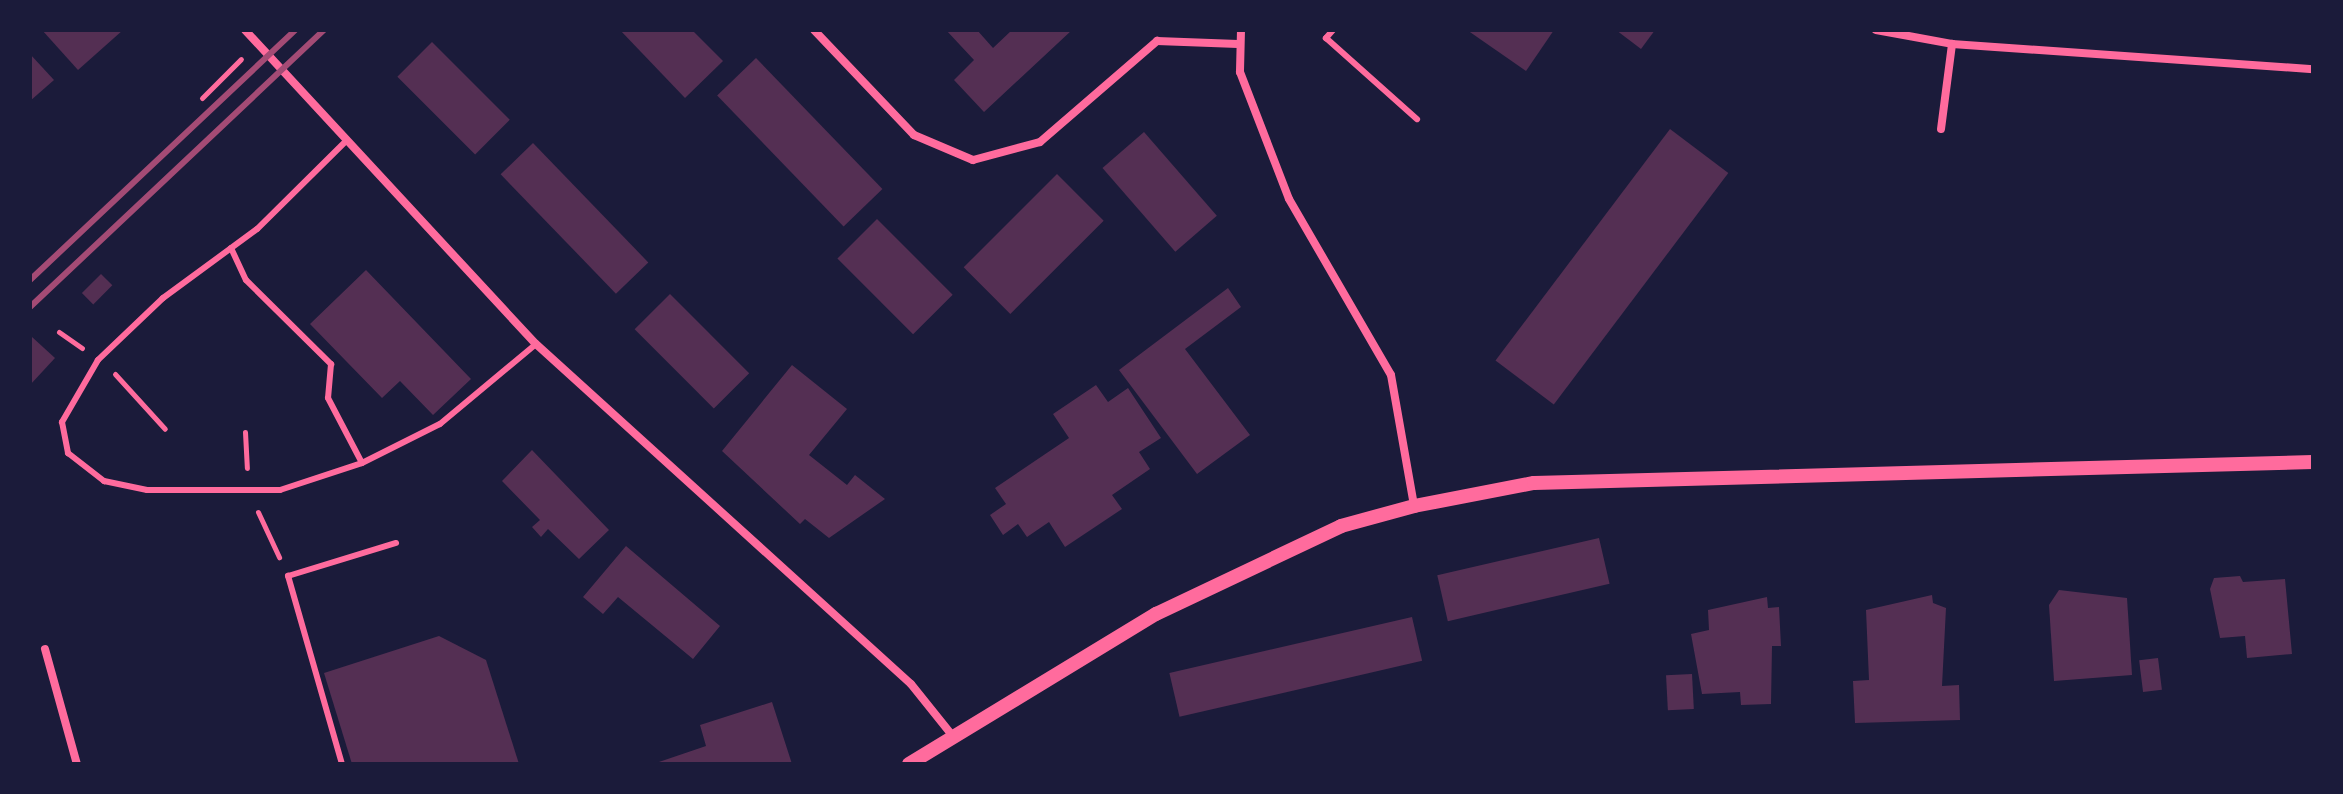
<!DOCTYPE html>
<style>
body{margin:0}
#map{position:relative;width:2343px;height:794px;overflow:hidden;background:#1b1b3a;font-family:"IBM Plex Serif",serif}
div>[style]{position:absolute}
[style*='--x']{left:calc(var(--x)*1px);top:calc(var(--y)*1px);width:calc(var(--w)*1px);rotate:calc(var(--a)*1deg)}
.building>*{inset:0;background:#542f53;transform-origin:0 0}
.path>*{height:5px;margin:-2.5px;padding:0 2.5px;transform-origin:2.5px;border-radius:2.5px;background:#ff6b9d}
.service>*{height:6px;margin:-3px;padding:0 3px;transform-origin:3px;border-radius:3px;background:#ff6b9d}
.minor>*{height:8px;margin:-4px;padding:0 4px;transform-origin:4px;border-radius:4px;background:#ff6b9d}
.tertiary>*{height:14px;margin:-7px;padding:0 7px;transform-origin:7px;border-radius:7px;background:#ff6b9d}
.rail>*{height:6px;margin:-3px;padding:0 3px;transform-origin:3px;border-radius:3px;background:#a44b75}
span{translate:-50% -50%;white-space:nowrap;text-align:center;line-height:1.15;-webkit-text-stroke:8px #1b1b3a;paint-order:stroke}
.frame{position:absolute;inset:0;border:32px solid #1b1b3a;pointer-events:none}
</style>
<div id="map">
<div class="building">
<div style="clip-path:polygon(42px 30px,123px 30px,78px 70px)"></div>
<div style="clip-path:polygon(620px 30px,692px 30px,723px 61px,685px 98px)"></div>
<div style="clip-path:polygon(946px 30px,977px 30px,993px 48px,1012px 30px,1072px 30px,984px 112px,954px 80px,974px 60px)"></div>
<div style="clip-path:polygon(1467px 30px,1554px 30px,1526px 71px)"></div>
<div style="clip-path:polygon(1616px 30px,1655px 30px,1641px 49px)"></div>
<div style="left:432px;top:42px;width:110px;height:49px;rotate:45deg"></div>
<div style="clip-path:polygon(30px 54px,54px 80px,30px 101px)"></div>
<div style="left:756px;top:58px;width:182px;height:54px;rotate:46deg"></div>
<div style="left:1670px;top:129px;width:73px;height:290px;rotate:37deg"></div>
<div style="left:1144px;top:132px;width:111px;height:55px;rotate:49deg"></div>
<div style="left:533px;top:143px;width:166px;height:45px;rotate:46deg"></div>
<div style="left:1057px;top:174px;width:66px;height:132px;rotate:45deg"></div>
<div style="left:877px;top:219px;width:107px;height:56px;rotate:45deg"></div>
<div style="clip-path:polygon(366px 270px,471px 379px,433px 415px,400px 381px,382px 398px,310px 324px)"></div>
<div style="left:101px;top:274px;width:16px;height:27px;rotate:45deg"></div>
<div style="clip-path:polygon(1228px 288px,1241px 307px,1185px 349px,1250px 435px,1197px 474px,1119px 370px)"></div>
<div style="left:670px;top:294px;width:112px;height:50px;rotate:45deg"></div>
<div style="clip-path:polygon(32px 337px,55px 358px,30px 385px,30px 339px)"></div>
<div style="clip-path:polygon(792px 365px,847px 409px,809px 455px,847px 485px,855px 475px,885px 499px,829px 538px,805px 519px,800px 524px,722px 451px)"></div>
<div style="clip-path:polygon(1096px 385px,1108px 402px,1128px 388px,1161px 438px,1139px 452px,1150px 469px,1112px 495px,1122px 509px,1065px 547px,1049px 522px,1027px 537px,1018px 524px,1003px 535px,990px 515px,1006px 504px,995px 488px,1069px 438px,1053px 414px)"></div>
<div style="clip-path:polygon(532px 450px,609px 530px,579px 559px,548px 529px,541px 537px,532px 527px,540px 520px,502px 481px)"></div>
<div style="left:1599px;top:538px;width:47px;height:166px;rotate:77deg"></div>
<div style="clip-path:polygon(626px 546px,720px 626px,693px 659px,618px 597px,603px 614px,583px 597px)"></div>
<div style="clip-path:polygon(2240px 576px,2243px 582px,2285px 579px,2292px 654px,2247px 658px,2245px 636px,2220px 638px,2210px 589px,2214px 578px)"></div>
<div style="clip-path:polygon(2059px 590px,2127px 598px,2132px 675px,2054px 681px,2049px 605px)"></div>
<div style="clip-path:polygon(1932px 595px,1933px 603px,1946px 608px,1942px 686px,1959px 685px,1960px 720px,1855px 723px,1853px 681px,1869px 680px,1866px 610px)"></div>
<div style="clip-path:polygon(1767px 597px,1768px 608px,1779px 607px,1781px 646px,1772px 646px,1771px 704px,1741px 705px,1740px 692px,1702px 694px,1691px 634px,1709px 630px,1708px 610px)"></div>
<div style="left:1412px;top:617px;width:45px;height:249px;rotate:77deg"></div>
<div style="clip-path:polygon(439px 636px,486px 660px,519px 764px,352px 764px,324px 673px)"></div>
<div style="left:2158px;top:658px;width:32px;height:19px;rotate:83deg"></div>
<div style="left:1692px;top:674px;width:35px;height:26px;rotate:87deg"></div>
<div style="clip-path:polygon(772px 702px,792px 764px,653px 764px,706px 746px,700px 725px)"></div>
</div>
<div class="path">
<div style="--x:202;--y:98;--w:55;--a:-45"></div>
<div style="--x:59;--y:332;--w:28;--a:35"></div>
<div style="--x:115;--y:374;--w:74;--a:47.7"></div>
<div style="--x:245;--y:432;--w:36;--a:87"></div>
<div style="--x:258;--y:512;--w:50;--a:65"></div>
</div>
<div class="service">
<div style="--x:1333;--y:30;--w:11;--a:131"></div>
<div style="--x:1326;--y:38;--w:122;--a:41.7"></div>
<div style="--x:344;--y:143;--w:122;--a:135.3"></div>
<div style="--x:257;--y:229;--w:117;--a:143.7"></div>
<div style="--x:163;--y:298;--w:90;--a:136.4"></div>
<div style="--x:98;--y:360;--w:72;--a:120.1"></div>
<div style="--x:62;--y:422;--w:32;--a:79"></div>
<div style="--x:68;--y:453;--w:46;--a:37.9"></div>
<div style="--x:104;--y:481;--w:44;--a:11.8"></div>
<div style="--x:147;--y:490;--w:133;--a:0"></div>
<div style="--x:280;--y:490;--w:86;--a:-18.2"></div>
<div style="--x:362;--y:463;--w:87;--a:-26.6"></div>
<div style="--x:440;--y:424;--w:125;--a:-39.8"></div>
<div style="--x:231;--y:248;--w:35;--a:65"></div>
<div style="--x:246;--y:280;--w:120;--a:44.7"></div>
<div style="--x:331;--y:364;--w:34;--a:95"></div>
<div style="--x:328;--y:398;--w:73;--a:62.4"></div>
<div style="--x:342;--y:764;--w:196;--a:-106"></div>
<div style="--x:288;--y:576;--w:113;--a:-17"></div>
</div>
<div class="minor">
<div style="--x:245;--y:30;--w:428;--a:47.2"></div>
<div style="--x:536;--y:344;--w:506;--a:42.2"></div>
<div style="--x:911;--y:684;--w:65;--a:51.2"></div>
<div style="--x:814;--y:30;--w:145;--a:46.4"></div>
<div style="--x:914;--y:135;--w:64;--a:23"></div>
<div style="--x:973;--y:160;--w:69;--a:-15"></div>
<div style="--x:1040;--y:142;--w:155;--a:-40.8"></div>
<div style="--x:1157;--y:41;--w:81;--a:2.1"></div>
<div style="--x:1241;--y:30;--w:42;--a:91.4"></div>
<div style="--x:1240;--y:72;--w:136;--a:68.9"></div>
<div style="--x:1289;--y:199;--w:203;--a:59.9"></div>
<div style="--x:1391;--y:375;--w:133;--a:80"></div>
<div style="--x:1876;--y:30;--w:77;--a:10.4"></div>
<div style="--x:1952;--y:44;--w:362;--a:4"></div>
<div style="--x:1941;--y:129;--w:86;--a:-82.6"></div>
<div style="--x:45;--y:649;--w:119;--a:74.5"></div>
</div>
<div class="tertiary">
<div style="--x:909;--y:764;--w:289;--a:-31.3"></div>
<div style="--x:1156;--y:614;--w:205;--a:-25.4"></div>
<div style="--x:1341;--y:526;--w:76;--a:-15.3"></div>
<div style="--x:1414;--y:506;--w:122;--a:-10.9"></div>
<div style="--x:1534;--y:483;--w:779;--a:-1.54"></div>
</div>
<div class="rail">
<div style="--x:30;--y:280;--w:364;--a:-43.3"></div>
<div style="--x:30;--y:307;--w:404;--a:-43.3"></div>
</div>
<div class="frame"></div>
</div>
